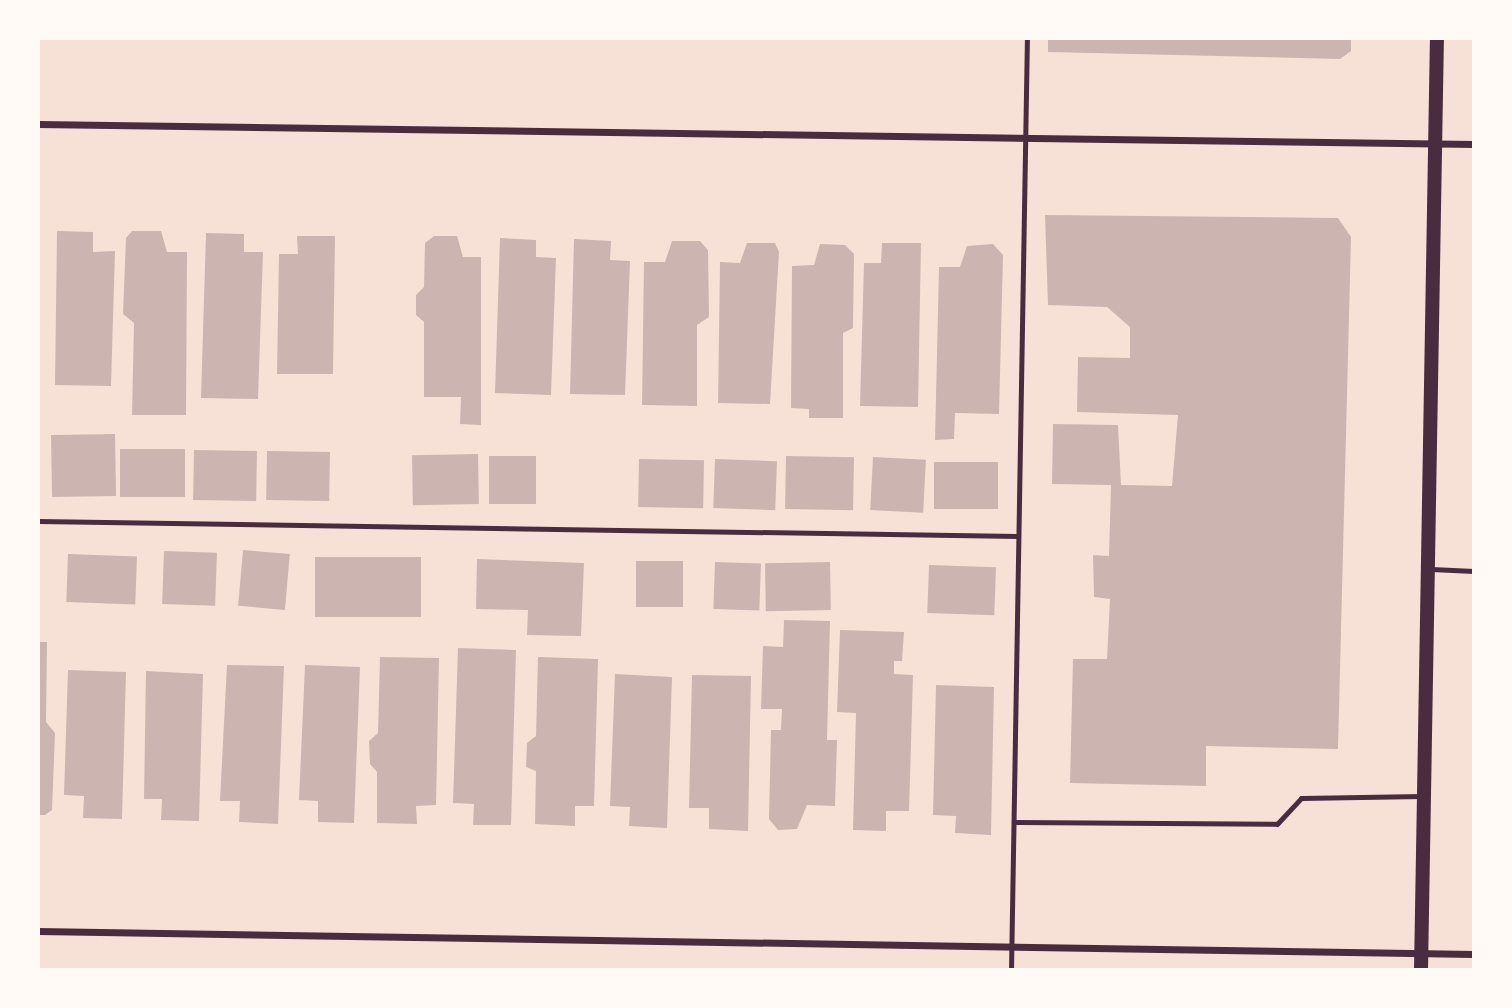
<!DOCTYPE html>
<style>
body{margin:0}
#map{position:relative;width:1512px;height:1008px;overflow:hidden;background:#f7e1d7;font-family:"Roboto Condensed",sans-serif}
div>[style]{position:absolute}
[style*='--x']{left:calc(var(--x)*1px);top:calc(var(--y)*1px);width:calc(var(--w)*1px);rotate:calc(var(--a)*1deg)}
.building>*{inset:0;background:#ccb4b1;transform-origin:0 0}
.service>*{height:5px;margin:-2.5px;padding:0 2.5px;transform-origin:2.5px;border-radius:2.5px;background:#4a2c40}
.minor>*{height:7px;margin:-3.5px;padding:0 3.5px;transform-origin:3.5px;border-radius:3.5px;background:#4a2c40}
.secondary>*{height:14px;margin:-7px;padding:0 7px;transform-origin:7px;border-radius:7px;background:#4a2c40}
span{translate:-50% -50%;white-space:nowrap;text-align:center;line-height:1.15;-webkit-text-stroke:7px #fffaf5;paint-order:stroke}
.frame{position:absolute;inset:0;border:40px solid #fffaf5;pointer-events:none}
</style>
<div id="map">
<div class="building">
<div style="clip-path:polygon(1048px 38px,1351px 38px,1351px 51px,1340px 59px,1048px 52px)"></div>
<div style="clip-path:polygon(1045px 215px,1338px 218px,1351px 237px,1338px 749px,1206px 746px,1206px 786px,1070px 783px,1073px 659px,1107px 659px,1110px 599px,1094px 597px,1093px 555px,1109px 556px,1111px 485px,1052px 484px,1053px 424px,1118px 425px,1121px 485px,1172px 486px,1178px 415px,1077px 412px,1078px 357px,1130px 358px,1130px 327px,1107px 307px,1048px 305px)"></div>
<div style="clip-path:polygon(57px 231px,93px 232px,93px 252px,115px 251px,111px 386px,55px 385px)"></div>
<div style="clip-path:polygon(132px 231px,161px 231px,167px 252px,187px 252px,186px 415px,132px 415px,134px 323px,123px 314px,126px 238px)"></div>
<div style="clip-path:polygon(206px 233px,244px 234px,244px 252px,263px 252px,258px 399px,201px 398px)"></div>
<div style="clip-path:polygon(297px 236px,335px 236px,333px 374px,277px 374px,279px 254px,298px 254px)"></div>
<div style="clip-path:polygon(434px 236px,457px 236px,463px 257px,481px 257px,481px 425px,460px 424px,461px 397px,424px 397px,424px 322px,416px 315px,416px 295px,424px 287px,425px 243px)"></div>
<div style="clip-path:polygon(500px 238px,536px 240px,536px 257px,556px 258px,551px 395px,495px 393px)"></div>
<div style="clip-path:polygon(574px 239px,611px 241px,610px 260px,630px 261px,625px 395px,570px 394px)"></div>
<div style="clip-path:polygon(672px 241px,700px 241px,708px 250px,709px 317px,697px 325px,697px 406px,642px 405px,644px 262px,665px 262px)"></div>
<div style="clip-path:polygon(747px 243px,775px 243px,779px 252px,770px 404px,718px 403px,720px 262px,740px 263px)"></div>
<div style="clip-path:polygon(882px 243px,921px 243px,918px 407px,860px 406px,864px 263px,881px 263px)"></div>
<div style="clip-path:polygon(820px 244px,845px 245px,854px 254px,853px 328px,843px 333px,843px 418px,809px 418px,809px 409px,791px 408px,792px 266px,814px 265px)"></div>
<div style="clip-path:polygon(993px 244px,1003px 255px,999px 414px,955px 413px,954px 439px,935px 440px,939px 267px,960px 267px,967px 246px)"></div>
<div style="left:115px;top:434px;width:62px;height:64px;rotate:89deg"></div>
<div style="left:120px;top:449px;width:65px;height:48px"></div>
<div style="left:194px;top:450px;width:63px;height:50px;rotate:1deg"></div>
<div style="left:267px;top:451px;width:63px;height:49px;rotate:1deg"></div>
<div style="left:478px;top:454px;width:50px;height:66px;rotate:89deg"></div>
<div style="left:489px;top:456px;width:47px;height:48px"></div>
<div style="left:786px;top:456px;width:68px;height:53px;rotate:1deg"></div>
<div style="left:873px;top:457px;width:53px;height:53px;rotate:3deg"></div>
<div style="left:639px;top:459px;width:65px;height:48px;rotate:1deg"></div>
<div style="left:715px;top:459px;width:62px;height:49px;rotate:2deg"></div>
<div style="left:934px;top:462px;width:64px;height:47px"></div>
<div style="left:243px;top:550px;width:47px;height:56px;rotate:5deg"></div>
<div style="left:164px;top:551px;width:53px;height:53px;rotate:2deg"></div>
<div style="left:68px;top:554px;width:69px;height:48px;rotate:2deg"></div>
<div style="left:421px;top:557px;width:60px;height:106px;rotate:90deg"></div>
<div style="clip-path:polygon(477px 559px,584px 563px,581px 636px,527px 635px,528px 610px,476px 609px)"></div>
<div style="left:636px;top:561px;width:47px;height:46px"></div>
<div style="left:715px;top:562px;width:46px;height:47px;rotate:2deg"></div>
<div style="left:830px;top:562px;width:48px;height:65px;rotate:89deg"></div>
<div style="left:929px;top:565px;width:67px;height:48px;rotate:2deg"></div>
<div style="clip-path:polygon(784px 620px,830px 621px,827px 740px,837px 740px,835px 806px,807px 805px,797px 829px,778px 830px,769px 819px,771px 730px,781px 730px,782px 709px,761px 709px,763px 646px,783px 647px)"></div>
<div style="clip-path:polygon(840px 630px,904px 632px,902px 661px,894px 661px,894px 674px,913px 675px,909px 811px,886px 811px,886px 831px,853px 830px,856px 713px,837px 712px)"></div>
<div style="clip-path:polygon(38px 642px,47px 642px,46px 722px,55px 733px,52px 810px,45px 815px,38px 815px)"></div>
<div style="clip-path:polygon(458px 648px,516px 650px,511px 825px,473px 825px,474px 804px,453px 803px)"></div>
<div style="clip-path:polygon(380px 657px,439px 658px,436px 805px,416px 806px,417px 824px,377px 823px,377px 772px,370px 764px,369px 741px,378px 733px)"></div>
<div style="clip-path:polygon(538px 657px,598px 659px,594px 806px,575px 806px,575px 826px,535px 824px,536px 771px,526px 767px,527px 743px,536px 736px)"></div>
<div style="clip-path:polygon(227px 665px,284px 666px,278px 824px,239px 822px,240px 801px,220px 801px)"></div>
<div style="clip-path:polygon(305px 665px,360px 667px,354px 823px,318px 822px,318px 801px,299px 800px)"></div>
<div style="clip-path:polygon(68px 670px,126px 672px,122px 819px,83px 818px,84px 796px,64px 795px)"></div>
<div style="clip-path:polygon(146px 671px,203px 674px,199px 821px,161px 820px,162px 799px,144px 799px)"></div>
<div style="clip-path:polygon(615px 674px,672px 677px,667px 828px,629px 826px,630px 807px,610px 806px)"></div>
<div style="clip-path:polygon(692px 675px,751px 676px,748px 831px,709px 829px,709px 808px,689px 808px)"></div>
<div style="clip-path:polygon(936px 685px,994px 687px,991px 835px,955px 833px,956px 816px,933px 815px)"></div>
</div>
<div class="service">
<div style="--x:38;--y:521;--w:980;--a:0.88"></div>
<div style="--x:1431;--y:569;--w:43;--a:2.7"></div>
<div style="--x:1014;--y:822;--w:263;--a:0.4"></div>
<div style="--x:1277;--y:824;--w:35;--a:-47"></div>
<div style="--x:1301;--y:798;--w:121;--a:-0.9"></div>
<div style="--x:1011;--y:970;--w:932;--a:-89.02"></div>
</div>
<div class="minor">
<div style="--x:38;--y:124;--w:1436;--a:0.8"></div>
<div style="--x:38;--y:931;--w:1436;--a:0.92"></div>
</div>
<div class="secondary">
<div style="--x:1421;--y:970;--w:932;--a:-89.02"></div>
</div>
<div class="frame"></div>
</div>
